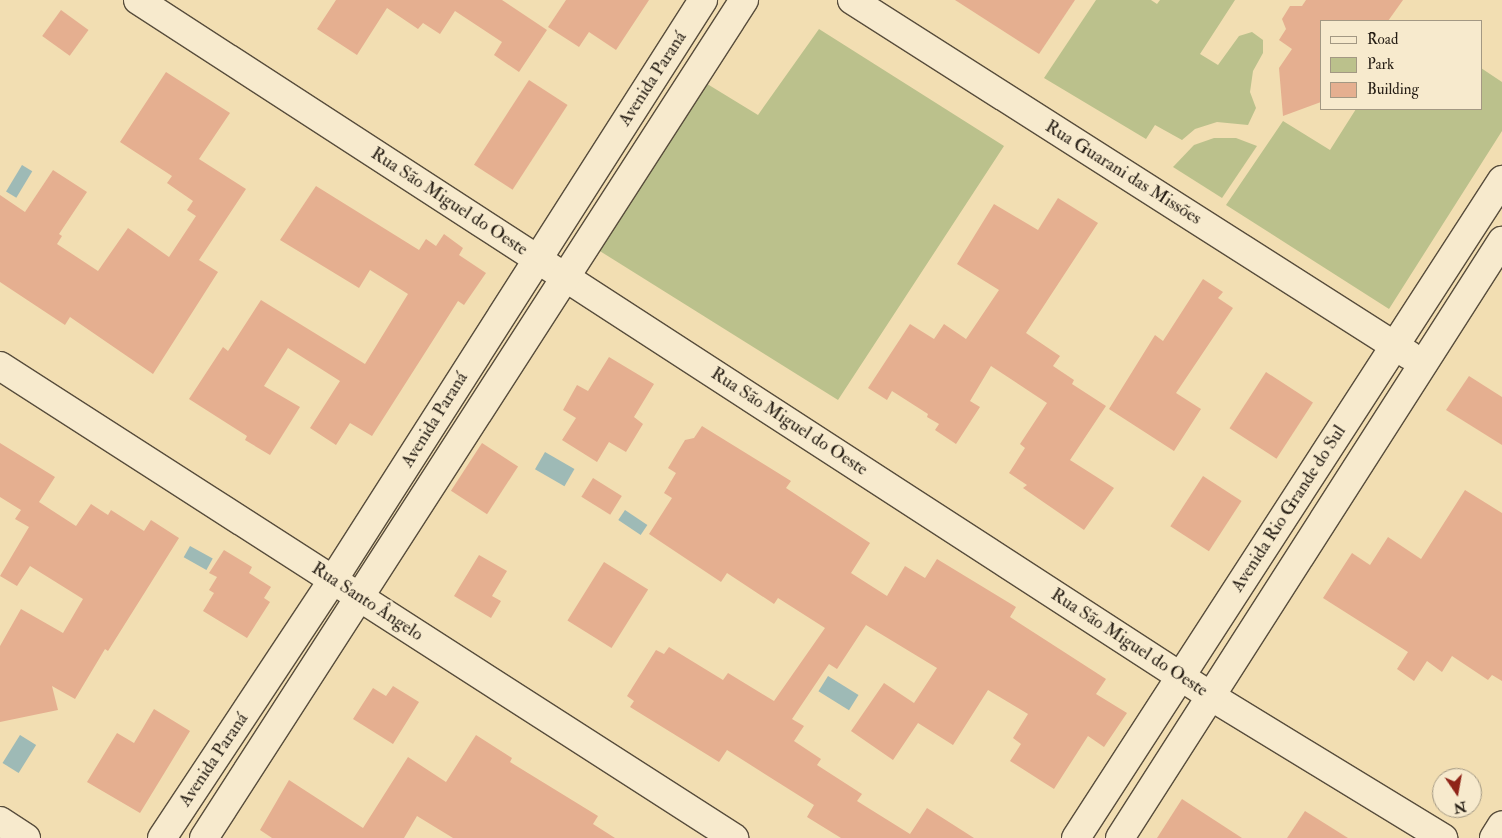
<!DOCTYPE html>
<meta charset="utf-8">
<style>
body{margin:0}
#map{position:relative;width:1502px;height:838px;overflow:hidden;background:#f2deb2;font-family:"IM FELL Double Pica",serif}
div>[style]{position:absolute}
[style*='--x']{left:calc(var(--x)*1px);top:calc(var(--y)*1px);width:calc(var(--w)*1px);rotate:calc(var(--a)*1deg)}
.green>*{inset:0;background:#bbc18c}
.water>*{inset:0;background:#9ebab6;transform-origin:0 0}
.building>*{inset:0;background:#e5af90;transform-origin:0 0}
.roads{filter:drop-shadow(1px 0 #584d3c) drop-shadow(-1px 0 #584d3c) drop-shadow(0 1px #584d3c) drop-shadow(0 -1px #584d3c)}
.minor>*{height:28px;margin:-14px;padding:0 14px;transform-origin:14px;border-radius:14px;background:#f7eacd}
span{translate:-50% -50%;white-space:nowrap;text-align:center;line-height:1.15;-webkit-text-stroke:5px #f7eacd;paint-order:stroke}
.street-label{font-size:18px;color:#251d14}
.legend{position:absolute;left:1320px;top:20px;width:162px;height:90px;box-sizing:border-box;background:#f7eacd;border:1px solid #a39883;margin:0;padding:6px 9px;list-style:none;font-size:15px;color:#251d14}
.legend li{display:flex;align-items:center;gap:10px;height:25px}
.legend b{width:25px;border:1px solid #a39883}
.north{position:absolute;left:1432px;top:768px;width:50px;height:50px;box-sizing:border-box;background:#f7eacd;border:1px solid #a39883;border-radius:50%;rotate:168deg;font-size:14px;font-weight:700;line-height:20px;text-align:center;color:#251d14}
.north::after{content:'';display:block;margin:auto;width:18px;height:22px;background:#8f2418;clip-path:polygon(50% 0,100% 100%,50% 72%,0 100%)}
</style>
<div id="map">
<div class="green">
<div style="clip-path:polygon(1096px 0,1151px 0,1157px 4px,1160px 0,1235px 0,1200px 54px,1218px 65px,1239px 36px,1252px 32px,1263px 40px,1263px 53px,1253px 71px,1250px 92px,1256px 108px,1248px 125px,1217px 122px,1195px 129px,1182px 140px,1155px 125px,1146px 139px,1044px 78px)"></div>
<div style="clip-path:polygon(819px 29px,1004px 146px,838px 400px,595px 248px,704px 82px,758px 115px)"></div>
<div style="clip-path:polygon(1481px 68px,1502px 82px,1502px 131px,1389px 309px,1226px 205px,1283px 121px,1330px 150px,1356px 109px,1481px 109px)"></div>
<div style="clip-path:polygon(1214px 138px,1236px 138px,1257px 146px,1222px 198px,1173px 167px,1194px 145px)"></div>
</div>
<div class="water">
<div style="left:22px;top:165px;width:12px;height:31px;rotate:31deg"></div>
<div style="left:545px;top:452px;width:34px;height:20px;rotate:30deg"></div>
<div style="left:625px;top:510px;width:27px;height:12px;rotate:34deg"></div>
<div style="left:190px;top:546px;width:26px;height:13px;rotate:29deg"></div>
<div style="left:828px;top:676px;width:36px;height:18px;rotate:32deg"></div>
<div style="left:20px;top:735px;width:19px;height:33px;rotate:32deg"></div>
</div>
<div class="building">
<div style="clip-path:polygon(336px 0,502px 0,547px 30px,519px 72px,494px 55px,502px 42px,455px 11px,440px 34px,423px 23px,418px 29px,387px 8px,357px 55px,317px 29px)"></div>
<div style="clip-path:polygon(566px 0,649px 0,616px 50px,589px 32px,579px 47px,548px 27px)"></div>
<div style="clip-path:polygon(955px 0,1075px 0,1039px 54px)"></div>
<div style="clip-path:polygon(1306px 0,1403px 0,1388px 21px,1321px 21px,1321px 102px,1283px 116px,1279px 68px,1292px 49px,1279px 40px,1286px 29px,1282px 19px,1290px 6px,1302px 6px)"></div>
<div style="left:61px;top:10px;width:34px;height:32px;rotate:36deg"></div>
<div style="clip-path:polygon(166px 72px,230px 113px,199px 159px,246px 189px,199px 260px,218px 272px,153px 374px,70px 317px,65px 325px,0 282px,0 195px,25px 212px,53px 170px,87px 192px,59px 234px,62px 236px,57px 244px,98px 271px,128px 228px,169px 257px,196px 216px,187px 210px,193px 201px,167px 183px,172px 176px,120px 142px)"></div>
<div style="left:529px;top:80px;width:46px;height:101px;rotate:33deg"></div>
<div style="clip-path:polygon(316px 186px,419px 250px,426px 239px,436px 246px,444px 234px,463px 248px,459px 255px,486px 273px,464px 305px,458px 301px,372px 436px,350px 423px,336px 445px,310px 428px,340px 381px,288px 348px,264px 386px,300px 407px,270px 455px,245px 440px,247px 436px,189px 399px,223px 347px,228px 351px,261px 300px,365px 364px,408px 294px,370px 270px,359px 288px,280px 240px)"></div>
<div style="clip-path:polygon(1058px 198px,1098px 223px,1026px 333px,1060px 356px,1053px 366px,1074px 380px,1072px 384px,1106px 406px,1070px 460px,1114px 488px,1084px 530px,1023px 488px,1027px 485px,1009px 473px,1025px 448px,1020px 444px,1047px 403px,991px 366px,970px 401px,980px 407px,956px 444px,935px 430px,939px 424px,927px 417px,928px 414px,892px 391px,887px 400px,868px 388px,910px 324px,934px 339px,944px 324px,966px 339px,999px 290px,957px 264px,994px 204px,1038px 230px)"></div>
<div style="clip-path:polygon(1203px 279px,1223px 292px,1218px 298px,1233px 308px,1176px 393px,1201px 409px,1174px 451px,1109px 409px,1155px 335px,1163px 341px)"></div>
<div style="clip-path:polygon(609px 357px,654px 384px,634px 417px,643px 424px,626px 452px,609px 442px,597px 462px,562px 440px,576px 418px,563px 410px,577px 385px,588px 391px)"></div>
<div style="left:1266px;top:372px;width:56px;height:67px;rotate:33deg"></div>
<div style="clip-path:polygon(1469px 376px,1502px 397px,1502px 445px,1446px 410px)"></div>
<div style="clip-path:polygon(702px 426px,791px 481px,786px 488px,870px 543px,851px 573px,887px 596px,905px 566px,925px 578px,937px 559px,1016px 607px,1010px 617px,1106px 679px,1096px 694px,1127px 713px,1104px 747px,1088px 736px,1054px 789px,1010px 761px,1021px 744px,1013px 738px,1028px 714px,988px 690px,953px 745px,918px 723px,893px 760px,851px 731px,884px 683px,914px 703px,937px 668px,866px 625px,837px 669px,829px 664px,792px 719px,804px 726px,794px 741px,821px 759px,817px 765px,862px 794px,857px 801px,910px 834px,927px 808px,974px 838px,841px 838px,807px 817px,814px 805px,727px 750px,719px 762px,630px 707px,634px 701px,627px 696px,656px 650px,664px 654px,669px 647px,723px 680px,728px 673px,774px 701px,825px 628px,778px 598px,774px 604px,727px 573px,721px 582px,649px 534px,672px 498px,664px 493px,676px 473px,668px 468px,685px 440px,694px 438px)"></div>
<div style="clip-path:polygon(0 443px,55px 477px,39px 502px,76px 526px,91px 504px,108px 515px,111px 510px,144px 531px,151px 520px,179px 538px,108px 651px,105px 649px,75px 699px,52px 686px,58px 710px,0 722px,0 646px,21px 609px,63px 633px,83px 599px,30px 566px,17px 586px,0 576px,29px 527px,15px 519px,21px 510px,0 497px)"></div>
<div style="left:482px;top:443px;width:43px;height:57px;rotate:33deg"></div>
<div style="left:1203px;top:476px;width:46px;height:60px;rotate:33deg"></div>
<div style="left:593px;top:478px;width:34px;height:22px;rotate:32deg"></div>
<div style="clip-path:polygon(1465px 490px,1502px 513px,1502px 681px,1492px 675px,1488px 680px,1452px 656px,1442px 672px,1427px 661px,1414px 681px,1397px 669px,1408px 652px,1323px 598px,1352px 553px,1370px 565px,1388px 537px,1421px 559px)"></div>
<div style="clip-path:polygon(224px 550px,252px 567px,249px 573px,271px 587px,264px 598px,270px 602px,247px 638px,203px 611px,214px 593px,209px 590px,217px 577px,209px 573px)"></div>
<div style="clip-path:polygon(479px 555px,507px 571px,492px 596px,501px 601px,491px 618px,454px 596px)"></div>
<div style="left:604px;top:562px;width:52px;height:69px;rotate:32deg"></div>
<div style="clip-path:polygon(393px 686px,419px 702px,393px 744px,353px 719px,373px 688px,386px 696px)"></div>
<div style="clip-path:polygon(154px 709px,190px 731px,140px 813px,87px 782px,117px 733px,134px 743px)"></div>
<div style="clip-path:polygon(476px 735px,512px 758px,510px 762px,598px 816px,593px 824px,615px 838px,453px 838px,417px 816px,404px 838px,272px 838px,260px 830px,289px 780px,363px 828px,408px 757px,446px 782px)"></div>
<div style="clip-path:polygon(1182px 799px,1242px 838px,1157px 838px)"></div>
<div style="clip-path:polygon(1305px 811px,1348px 838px,1287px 838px)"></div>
</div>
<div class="roads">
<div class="minor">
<div style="--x:138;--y:0;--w:1280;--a:32.98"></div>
<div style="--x:1212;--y:697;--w:271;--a:31.4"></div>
<div style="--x:852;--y:0;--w:661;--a:32.51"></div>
<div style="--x:0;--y:366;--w:873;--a:32.74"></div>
<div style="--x:0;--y:821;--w:31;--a:33"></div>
<div style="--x:162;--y:838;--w:310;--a:-56.5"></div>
<div style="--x:333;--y:580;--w:688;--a:-57.46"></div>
<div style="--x:204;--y:838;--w:997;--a:-57.2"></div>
<div style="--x:1076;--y:838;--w:784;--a:-57.08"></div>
<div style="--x:1120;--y:838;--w:709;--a:-57.39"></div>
<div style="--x:1494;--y:838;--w:15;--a:-58"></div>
</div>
</div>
<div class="street-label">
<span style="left:653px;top:79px;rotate:-57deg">Avenida Paraná</span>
<span style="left:1123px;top:173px;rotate:32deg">Rua Guarani das Missões</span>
<span style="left:449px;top:202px;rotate:33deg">Rua São Miguel do Oeste</span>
<span style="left:435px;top:420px;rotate:-58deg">Avenida Paraná</span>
<span style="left:789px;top:422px;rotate:33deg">Rua São Miguel do Oeste</span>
<span style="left:1289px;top:509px;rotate:-57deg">Avenida Rio Grande do Sul</span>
<span style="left:367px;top:602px;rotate:33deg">Rua Santo Ângelo</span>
<span style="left:1129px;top:643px;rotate:33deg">Rua São Miguel do Oeste</span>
<span style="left:214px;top:760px;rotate:-56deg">Avenida Paraná</span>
</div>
<ul class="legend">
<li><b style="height:6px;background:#f7eacd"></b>Road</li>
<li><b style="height:14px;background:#bbc18c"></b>Park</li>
<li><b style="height:14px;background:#e5af90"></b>Building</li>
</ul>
<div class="north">N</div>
</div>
